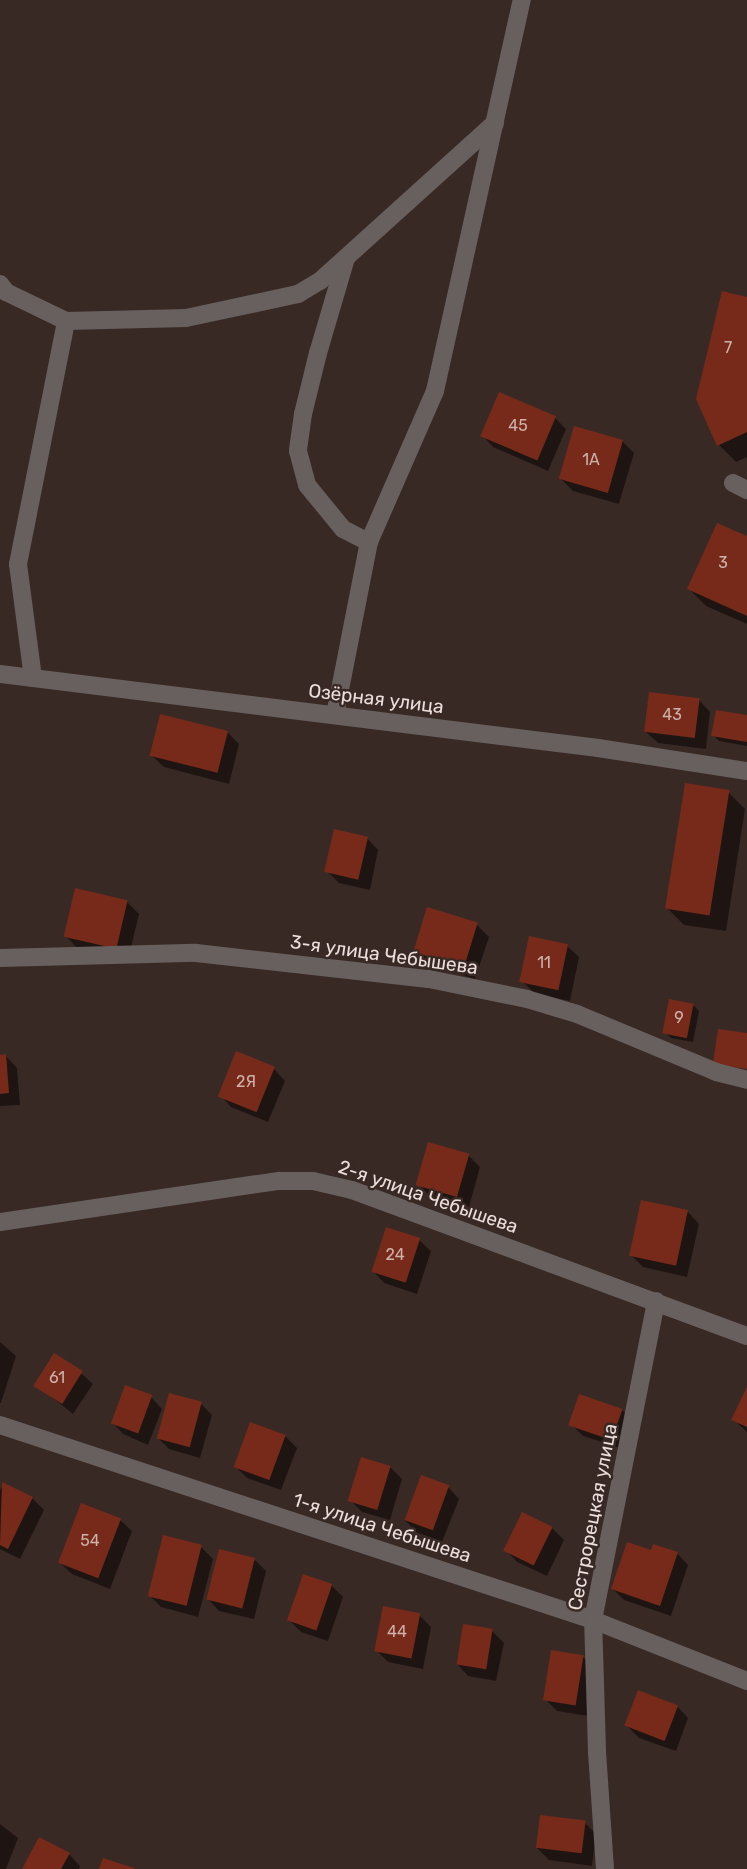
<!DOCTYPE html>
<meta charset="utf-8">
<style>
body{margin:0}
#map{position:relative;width:747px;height:1869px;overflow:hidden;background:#392925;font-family:Rubik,sans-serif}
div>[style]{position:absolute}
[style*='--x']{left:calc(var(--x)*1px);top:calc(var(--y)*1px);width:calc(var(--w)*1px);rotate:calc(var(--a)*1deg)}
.shadow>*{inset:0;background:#0007}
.building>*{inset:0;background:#772a19;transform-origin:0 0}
.service>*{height:18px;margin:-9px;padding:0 9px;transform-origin:9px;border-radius:9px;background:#68605e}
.minor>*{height:18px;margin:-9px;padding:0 9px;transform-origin:9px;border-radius:9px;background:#68605e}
span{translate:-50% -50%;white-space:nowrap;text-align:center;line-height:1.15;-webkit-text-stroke:5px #392925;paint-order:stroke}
.number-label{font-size:16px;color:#cdb2ab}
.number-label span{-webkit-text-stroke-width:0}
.street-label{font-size:19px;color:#eadfdc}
</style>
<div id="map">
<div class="shadow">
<div style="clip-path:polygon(747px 298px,747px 457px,736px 462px,719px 445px)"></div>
<div style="clip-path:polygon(555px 418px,566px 429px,548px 471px,493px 447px,482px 435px)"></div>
<div style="clip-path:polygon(622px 441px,634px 453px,619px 504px,573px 491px,561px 479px)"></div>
<div style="clip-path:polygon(747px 538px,747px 624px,706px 606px,689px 589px)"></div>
<div style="clip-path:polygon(699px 700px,710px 712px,706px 749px,658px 743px,646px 732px)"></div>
<div style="clip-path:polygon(747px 717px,747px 746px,719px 741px,713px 735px)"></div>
<div style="clip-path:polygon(227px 732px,239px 744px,229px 784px,164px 767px,152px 756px)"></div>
<div style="clip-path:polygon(728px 792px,745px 809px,726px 931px,684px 925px,667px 908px)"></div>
<div style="clip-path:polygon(367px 838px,378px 850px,370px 890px,339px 883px,327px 871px)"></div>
<div style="clip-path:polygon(127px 902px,139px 914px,128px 960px,77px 948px,66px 936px)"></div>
<div style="clip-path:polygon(428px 909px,477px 925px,489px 937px,475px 979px,426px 963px,415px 952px)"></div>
<div style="clip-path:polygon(567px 946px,579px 957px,570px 1001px,534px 993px,522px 981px)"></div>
<div style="clip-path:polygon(693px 1005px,699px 1011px,693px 1042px,671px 1038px,665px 1032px)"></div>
<div style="clip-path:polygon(6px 1056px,17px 1068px,20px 1105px,0 1106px,0 1057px)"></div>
<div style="clip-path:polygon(274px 1069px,285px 1081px,268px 1122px,231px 1107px,220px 1095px)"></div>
<div style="clip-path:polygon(468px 1155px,480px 1167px,469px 1207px,430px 1196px,418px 1184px)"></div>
<div style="clip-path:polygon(688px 1212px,699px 1224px,687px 1277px,643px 1267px,631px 1255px)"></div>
<div style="clip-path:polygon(419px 1240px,431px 1251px,417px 1294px,384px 1283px,373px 1271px)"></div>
<div style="clip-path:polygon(0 1342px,16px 1356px,1px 1403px,0 1403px)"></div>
<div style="clip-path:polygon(81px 1373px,93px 1384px,73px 1414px,35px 1384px)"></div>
<div style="clip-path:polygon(747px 1391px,747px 1432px,734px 1420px)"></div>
<div style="clip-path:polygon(151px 1397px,162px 1409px,148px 1445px,123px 1434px,112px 1422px)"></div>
<div style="clip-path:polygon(201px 1404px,212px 1415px,200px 1458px,169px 1449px,157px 1437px)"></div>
<div style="clip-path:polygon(622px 1410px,634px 1422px,626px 1450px,583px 1436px,571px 1424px)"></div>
<div style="clip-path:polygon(285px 1436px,297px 1448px,281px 1490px,247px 1478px,236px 1467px)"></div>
<div style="clip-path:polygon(390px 1467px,402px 1479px,390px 1520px,362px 1512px,350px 1500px)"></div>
<div style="clip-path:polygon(3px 1485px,32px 1498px,44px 1510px,20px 1559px,0 1549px,0 1490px)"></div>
<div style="clip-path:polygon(448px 1487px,459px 1499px,442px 1542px,416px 1532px,405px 1520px)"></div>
<div style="clip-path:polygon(120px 1520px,132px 1531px,110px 1589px,72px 1574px,60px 1563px)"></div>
<div style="clip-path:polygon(552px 1528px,564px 1540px,547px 1576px,517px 1562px,506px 1550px)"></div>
<div style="clip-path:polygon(201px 1547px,213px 1559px,198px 1617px,161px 1607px,149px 1595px)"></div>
<div style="clip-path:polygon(653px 1553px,677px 1553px,688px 1565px,671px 1616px,624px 1600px,613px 1589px)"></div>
<div style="clip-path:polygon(255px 1560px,266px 1571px,254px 1619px,219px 1611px,208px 1599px)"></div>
<div style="clip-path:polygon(331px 1585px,343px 1597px,328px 1641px,301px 1632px,289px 1620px)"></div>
<div style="clip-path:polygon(419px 1615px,431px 1627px,423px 1669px,388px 1662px,376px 1650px)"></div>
<div style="clip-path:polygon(492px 1631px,504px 1643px,496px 1681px,468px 1676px,457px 1664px)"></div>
<div style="clip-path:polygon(583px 1657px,595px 1669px,588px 1716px,557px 1711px,545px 1699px)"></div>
<div style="clip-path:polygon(677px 1706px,688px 1718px,676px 1751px,639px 1738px,627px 1726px)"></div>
<div style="clip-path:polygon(585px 1823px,596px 1834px,592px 1866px,549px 1860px,537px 1848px)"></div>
<div style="clip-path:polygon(0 1824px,18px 1838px,6px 1869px,0 1869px)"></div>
<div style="clip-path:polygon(69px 1854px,80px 1866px,79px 1869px,24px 1869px)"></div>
</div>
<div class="building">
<div style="clip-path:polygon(722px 291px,747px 297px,747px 432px,717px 446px,696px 399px)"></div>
<div style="left:499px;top:392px;width:62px;height:48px;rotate:23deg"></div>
<div style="left:574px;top:426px;width:51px;height:55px;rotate:16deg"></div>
<div style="clip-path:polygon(717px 523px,747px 536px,747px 616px,687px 589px)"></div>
<div style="left:649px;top:692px;width:51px;height:40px;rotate:7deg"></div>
<div style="clip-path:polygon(716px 710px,747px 715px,747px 742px,711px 736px)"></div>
<div style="left:160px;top:714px;width:70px;height:43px;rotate:14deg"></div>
<div style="left:685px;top:783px;width:45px;height:127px;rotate:9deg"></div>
<div style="left:334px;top:829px;width:35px;height:44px;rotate:13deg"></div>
<div style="left:75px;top:888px;width:54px;height:50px;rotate:13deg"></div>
<div style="left:427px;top:907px;width:53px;height:47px;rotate:17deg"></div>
<div style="left:529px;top:936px;width:40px;height:47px;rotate:12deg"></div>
<div style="left:669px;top:999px;width:25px;height:35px;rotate:11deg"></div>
<div style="clip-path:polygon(718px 1029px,747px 1033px,747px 1069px,713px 1064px)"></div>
<div style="left:236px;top:1051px;width:42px;height:49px;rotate:22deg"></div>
<div style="clip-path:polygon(6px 1054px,9px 1093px,0 1094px,0 1055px)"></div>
<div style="left:428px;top:1142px;width:43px;height:45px;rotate:16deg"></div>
<div style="left:641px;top:1200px;width:48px;height:57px;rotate:12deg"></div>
<div style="left:386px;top:1227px;width:36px;height:47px;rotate:18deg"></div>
<div style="left:54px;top:1353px;width:34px;height:39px;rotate:32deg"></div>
<div style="left:125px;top:1385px;width:29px;height:41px;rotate:20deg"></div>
<div style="clip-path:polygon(747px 1387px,747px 1427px,731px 1420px)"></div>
<div style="left:169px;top:1393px;width:34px;height:47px;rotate:15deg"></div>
<div style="left:579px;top:1394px;width:46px;height:33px;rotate:19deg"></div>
<div style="left:250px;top:1422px;width:38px;height:48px;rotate:20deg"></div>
<div style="left:361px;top:1457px;width:31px;height:46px;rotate:17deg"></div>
<div style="left:421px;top:1475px;width:30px;height:48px;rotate:20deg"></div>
<div style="clip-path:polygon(2px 1482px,33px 1497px,8px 1549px,0 1545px)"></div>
<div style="left:81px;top:1503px;width:43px;height:64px;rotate:21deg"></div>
<div style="left:522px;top:1512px;width:34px;height:43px;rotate:26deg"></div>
<div style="left:163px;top:1535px;width:40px;height:63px;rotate:14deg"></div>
<div style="clip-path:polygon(627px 1542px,651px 1550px,653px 1544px,678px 1552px,660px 1606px,611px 1589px)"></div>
<div style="left:219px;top:1549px;width:37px;height:52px;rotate:14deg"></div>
<div style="left:303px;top:1574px;width:31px;height:49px;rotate:19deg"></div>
<div style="left:383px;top:1606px;width:38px;height:46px;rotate:11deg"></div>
<div style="left:463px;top:1624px;width:30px;height:41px;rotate:9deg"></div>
<div style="left:551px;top:1650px;width:33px;height:51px;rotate:9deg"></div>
<div style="left:638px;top:1690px;width:43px;height:38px;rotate:21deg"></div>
<div style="left:540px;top:1815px;width:46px;height:33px;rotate:7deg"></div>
<div style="clip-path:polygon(39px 1837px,70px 1853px,61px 1869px,22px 1869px)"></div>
<div style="clip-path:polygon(103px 1858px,134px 1868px,134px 1869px,99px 1869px)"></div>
</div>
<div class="service">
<div style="--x:733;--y:483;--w:16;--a:27"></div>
</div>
<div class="minor">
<div style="--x:346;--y:258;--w:99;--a:106.4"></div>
<div style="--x:318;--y:353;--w:63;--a:103.8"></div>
<div style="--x:303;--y:414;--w:37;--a:98"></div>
<div style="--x:298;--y:451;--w:35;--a:75"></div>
<div style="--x:307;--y:485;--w:57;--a:50.7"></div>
<div style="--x:343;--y:529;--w:29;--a:27"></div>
<div style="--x:0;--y:284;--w:10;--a:53"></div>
<div style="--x:6;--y:292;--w:67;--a:25.8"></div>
<div style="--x:66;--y:321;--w:120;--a:-1.4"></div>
<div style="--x:186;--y:318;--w:115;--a:-12.1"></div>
<div style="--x:298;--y:294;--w:26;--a:-31"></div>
<div style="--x:320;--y:281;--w:236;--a:-42.1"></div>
<div style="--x:0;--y:674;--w:603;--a:7.05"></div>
<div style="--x:598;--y:748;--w:151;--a:8.8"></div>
<div style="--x:33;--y:678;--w:115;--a:-97.5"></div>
<div style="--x:18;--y:564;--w:248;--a:-78.8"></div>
<div style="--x:335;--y:715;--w:176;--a:-78.9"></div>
<div style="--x:369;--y:542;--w:165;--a:-66.4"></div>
<div style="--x:435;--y:391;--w:401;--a:-77.5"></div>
<div style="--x:0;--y:958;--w:196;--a:-1.5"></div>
<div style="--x:196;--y:953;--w:234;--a:6.4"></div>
<div style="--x:429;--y:979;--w:100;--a:11.5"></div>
<div style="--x:527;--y:999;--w:52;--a:16.7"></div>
<div style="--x:577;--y:1014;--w:151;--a:22.6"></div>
<div style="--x:716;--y:1072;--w:32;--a:14"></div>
<div style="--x:0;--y:1222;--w:282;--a:-8.4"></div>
<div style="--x:279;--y:1181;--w:34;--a:0"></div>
<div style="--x:313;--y:1181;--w:40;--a:13"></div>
<div style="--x:352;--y:1190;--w:421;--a:20.3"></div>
<div style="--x:0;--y:1425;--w:624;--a:18.2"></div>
<div style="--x:593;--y:1620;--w:166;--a:21.6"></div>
<div style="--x:605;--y:1869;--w:118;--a:-93.9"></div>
<div style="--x:597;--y:1751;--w:131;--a:-91.7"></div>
<div style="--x:593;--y:1620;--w:325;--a:-78.8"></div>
</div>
<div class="number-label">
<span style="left:728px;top:348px">7</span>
<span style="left:518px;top:426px">45</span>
<span style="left:591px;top:460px">1А</span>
<span style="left:723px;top:563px">3</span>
<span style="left:672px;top:715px">43</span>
<span style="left:544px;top:963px">11</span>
<span style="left:679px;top:1018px">9</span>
<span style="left:246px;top:1082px">2Я</span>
<span style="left:395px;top:1255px">24</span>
<span style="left:57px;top:1378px">61</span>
<span style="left:90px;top:1541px">54</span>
<span style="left:397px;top:1632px">44</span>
</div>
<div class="street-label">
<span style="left:376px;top:699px;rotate:7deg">Озёрная улица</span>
<span style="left:384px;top:955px;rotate:8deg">3-я улица Чебышева</span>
<span style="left:428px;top:1197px;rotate:19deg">2-я улица Чебышева</span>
<span style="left:593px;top:1517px;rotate:-79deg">Сестрорецкая улица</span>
<span style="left:382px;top:1528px;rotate:18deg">1-я улица Чебышева</span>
</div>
</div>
